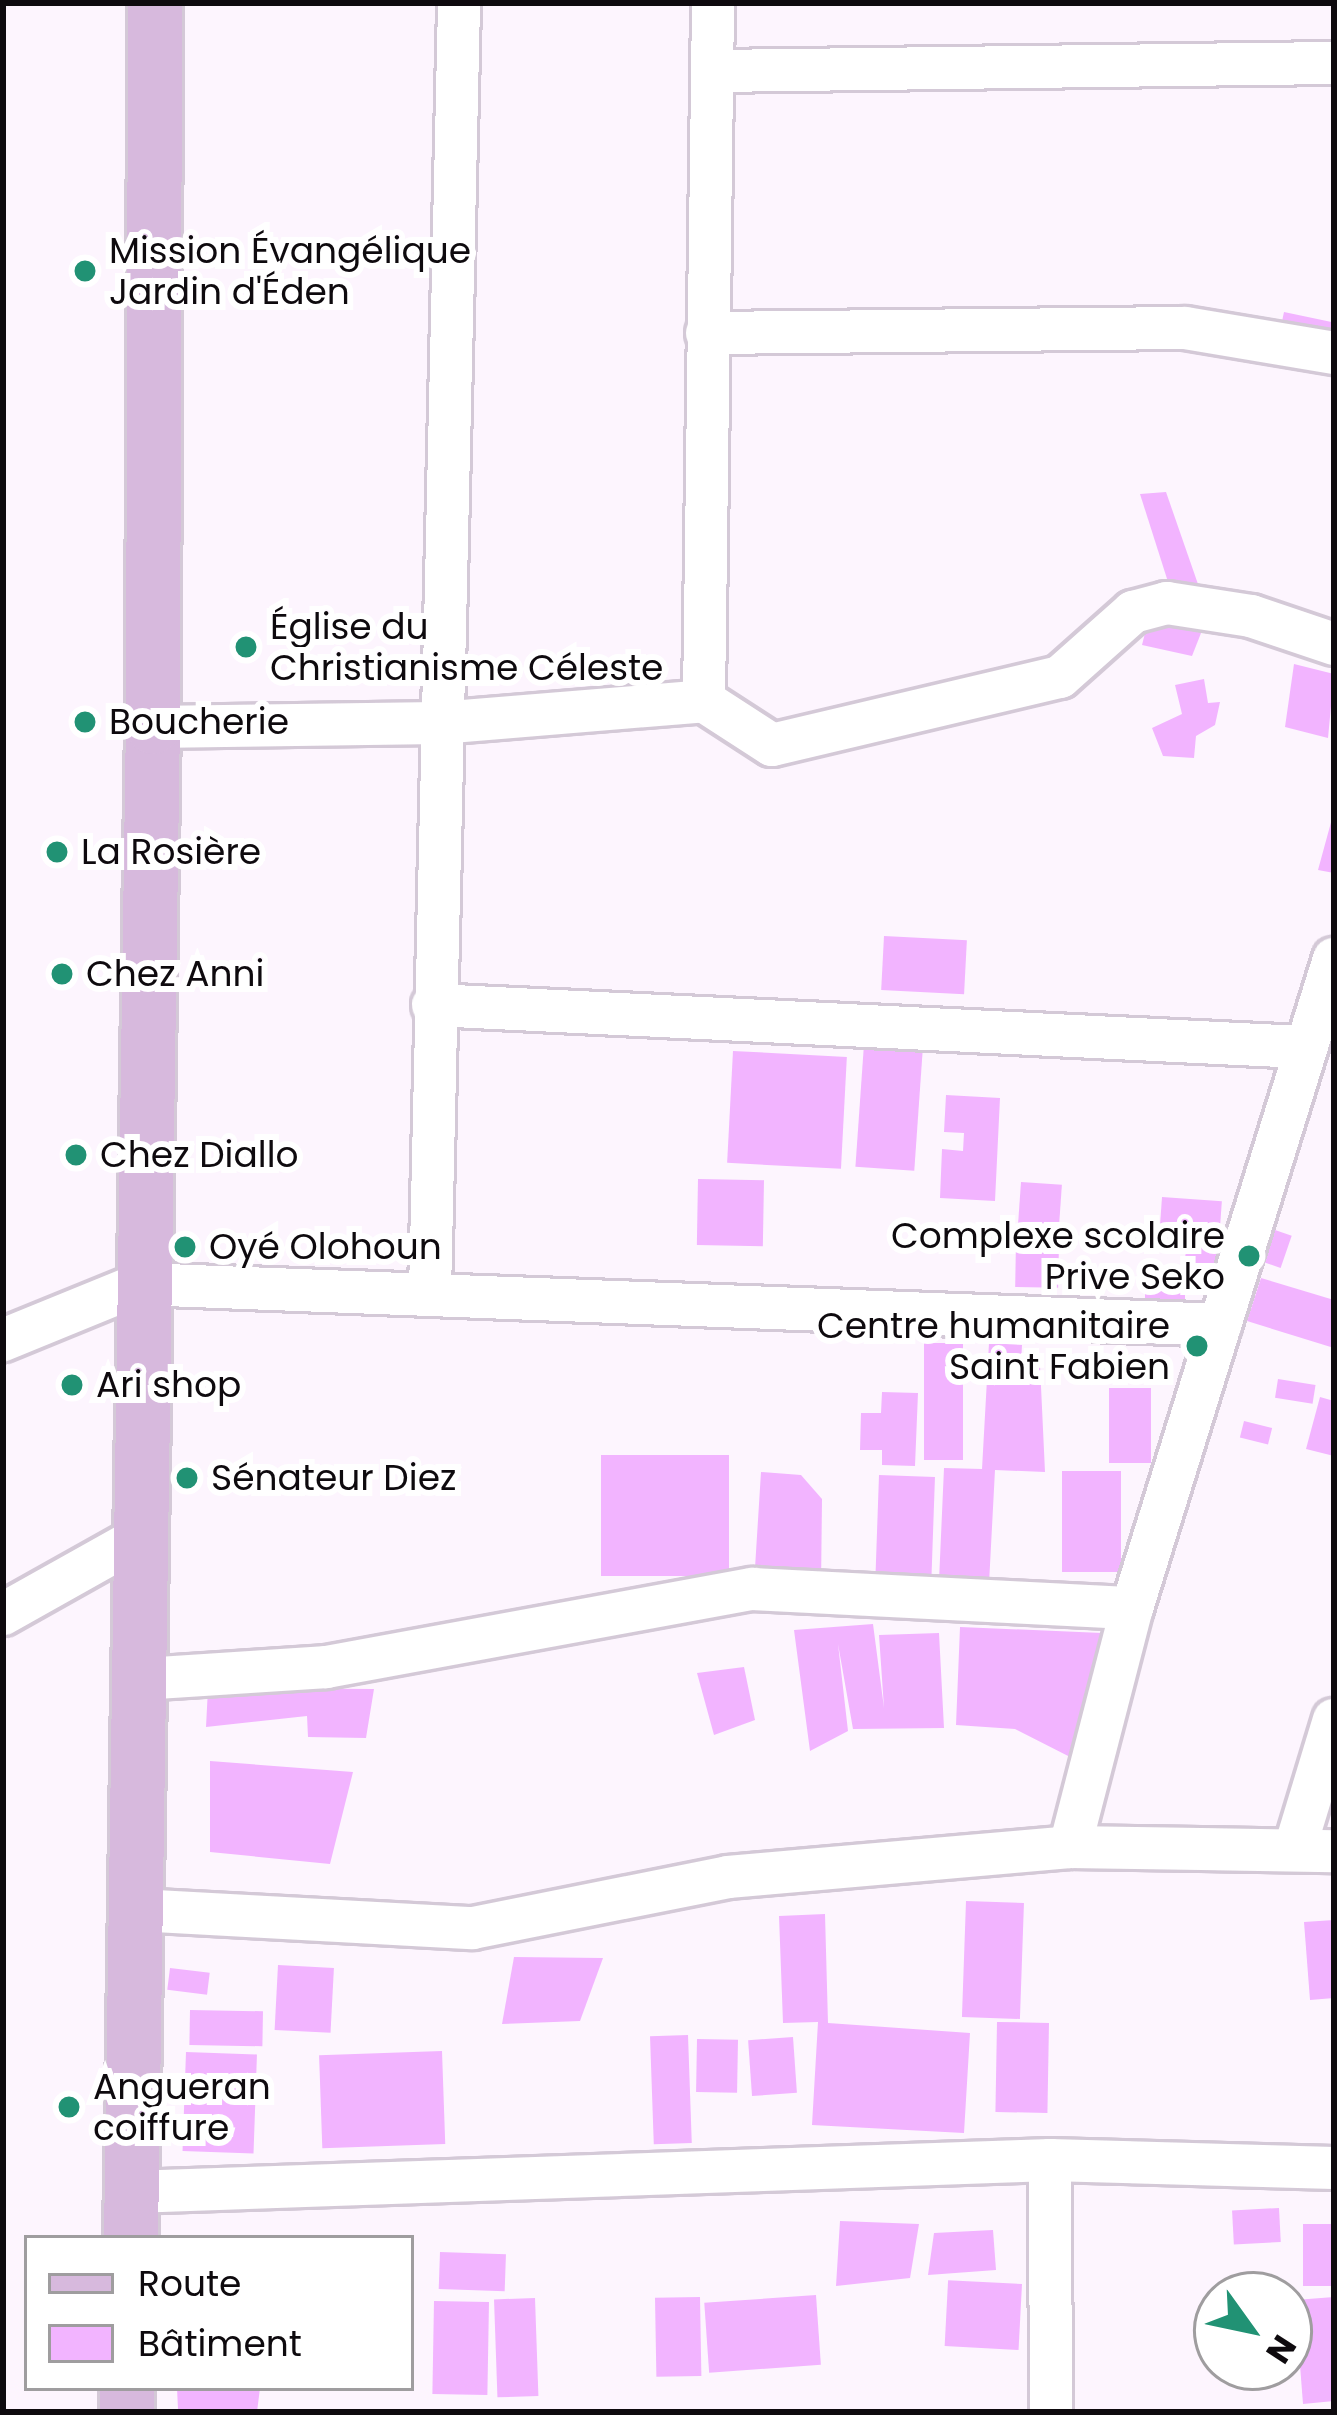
<!DOCTYPE html>
<meta charset="utf-8">
<style>
body{margin:0}
#map{position:relative;width:1337px;height:2415px;overflow:hidden;background:#fdf5fe;font-family:Poppins,sans-serif}
div>[style]{position:absolute}
[style*='--x']{left:calc(var(--x)*1px);top:calc(var(--y)*1px);width:calc(var(--w)*1px);rotate:calc(var(--a)*1deg)}
.building>*{inset:0;background:#f2b4ff;transform-origin:0 0}
.roads{filter:drop-shadow(3px 0 #d4c9d7) drop-shadow(-3px 0 #d4c9d7) drop-shadow(0 3px #d4c9d7) drop-shadow(0 -3px #d4c9d7)}
.minor>*{height:42px;margin:-21px;padding:0 21px;transform-origin:21px;border-radius:21px;background:#fff}
.major>*{height:54px;margin:-27px;padding:0 27px;transform-origin:27px;border-radius:27px;background:#d7b9dd}
.dots>*{width:33px;height:33px;translate:-50% -50%;box-sizing:border-box;border:6px solid #fff;border-radius:50%}
span{translate:-50% -50%;white-space:nowrap;text-align:center;line-height:1.15;-webkit-text-stroke:12px #fff;paint-order:stroke}
.poi-label{font-size:36px;color:#0e0a0e}
.left{translate:0 -50%;text-align:left}
.right{translate:-100% -50%;text-align:right}
.frame{position:absolute;inset:0;border:6px solid #0e0a0e;pointer-events:none}
.legend{position:absolute;left:24px;top:2235px;width:390px;height:156px;box-sizing:border-box;background:#fff;border:3px solid #9f9d9f;margin:0;padding:15px 21px;list-style:none;font-size:36px;color:#0e0a0e}
.legend li{display:flex;align-items:center;gap:24px;height:60px}
.legend b{width:60px;border:3px solid #9f9d9f}
.north{position:absolute;left:1193px;top:2271px;width:120px;height:120px;box-sizing:border-box;background:#fff;border:3px solid #9f9d9f;border-radius:50%;rotate:123deg;font-size:33px;font-weight:700;line-height:48px;text-align:center;color:#0e0a0e}
.north::after{content:'';display:block;margin:auto;width:42px;height:54px;background:#219274;clip-path:polygon(50% 0,100% 100%,50% 72%,0 100%)}
</style>
<div id="map">
<div class="building">
<div style="left:1284px;top:312px;width:51px;height:17px;rotate:12deg"></div>
<div style="clip-path:polygon(1166px 492px,1199px 587px,1169px 585px,1140px 494px)"></div>
<div style="clip-path:polygon(1148px 621px,1203px 628px,1192px 656px,1142px 645px)"></div>
<div style="clip-path:polygon(1294px 664px,1334px 674px,1328px 738px,1285px 727px)"></div>
<div style="clip-path:polygon(1204px 679px,1208px 703px,1220px 702px,1215px 725px,1196px 736px,1194px 758px,1163px 756px,1152px 728px,1182px 714px,1175px 685px)"></div>
<div style="clip-path:polygon(1333px 815px,1334px 816px,1334px 873px,1318px 870px)"></div>
<div style="left:884px;top:936px;width:83px;height:54px;rotate:3deg"></div>
<div style="left:864px;top:1044px;width:59px;height:123px;rotate:4deg"></div>
<div style="left:733px;top:1051px;width:114px;height:112px;rotate:3deg"></div>
<div style="clip-path:polygon(946px 1095px,1000px 1098px,995px 1201px,940px 1198px,942px 1149px,963px 1151px,964px 1133px,944px 1132px)"></div>
<div style="left:698px;top:1179px;width:66px;height:66px;rotate:1deg"></div>
<div style="left:1021px;top:1182px;width:41px;height:48px;rotate:4deg"></div>
<div style="left:1162px;top:1197px;width:60px;height:31px;rotate:4deg"></div>
<div style="left:1269px;top:1228px;width:24px;height:34px;rotate:19deg"></div>
<div style="left:1188px;top:1239px;width:39px;height:32px;rotate:9deg"></div>
<div style="left:1016px;top:1240px;width:43px;height:47px;rotate:1deg"></div>
<div style="left:1145px;top:1273px;width:40px;height:27px"></div>
<div style="clip-path:polygon(1261px 1278px,1334px 1300px,1334px 1348px,1247px 1321px)"></div>
<div style="left:924px;top:1343px;width:39px;height:117px"></div>
<div style="clip-path:polygon(989px 1343px,1022px 1345px,1021px 1364px,1040px 1365px,1045px 1472px,995px 1470px,989px 1584px,939px 1581px,944px 1468px,982px 1469px)"></div>
<div style="left:1278px;top:1379px;width:38px;height:19px;rotate:9deg"></div>
<div style="left:1109px;top:1388px;width:42px;height:75px"></div>
<div style="clip-path:polygon(882px 1392px,918px 1393px,915px 1466px,882px 1465px,882px 1450px,860px 1450px,861px 1413px,881px 1413px)"></div>
<div style="clip-path:polygon(1320px 1397px,1334px 1401px,1334px 1456px,1306px 1449px)"></div>
<div style="left:1244px;top:1421px;width:29px;height:17px;rotate:14deg"></div>
<div style="left:601px;top:1455px;width:128px;height:121px"></div>
<div style="left:1062px;top:1471px;width:59px;height:101px"></div>
<div style="clip-path:polygon(761px 1472px,801px 1475px,822px 1499px,821px 1586px,792px 1585px,755px 1568px)"></div>
<div style="left:879px;top:1475px;width:56px;height:101px;rotate:2deg"></div>
<div style="clip-path:polygon(873px 1624px,884px 1708px,879px 1635px,939px 1633px,944px 1728px,853px 1729px,838px 1644px,848px 1731px,810px 1751px,794px 1630px)"></div>
<div style="clip-path:polygon(960px 1627px,1102px 1633px,1076px 1760px,1015px 1729px,956px 1725px)"></div>
<div style="clip-path:polygon(744px 1667px,755px 1720px,714px 1735px,697px 1673px)"></div>
<div style="clip-path:polygon(208px 1688px,374px 1689px,366px 1738px,308px 1737px,307px 1716px,206px 1727px)"></div>
<div style="clip-path:polygon(210px 1761px,353px 1772px,330px 1864px,210px 1852px)"></div>
<div style="left:966px;top:1901px;width:58px;height:116px;rotate:2deg"></div>
<div style="clip-path:polygon(825px 1914px,828px 2023px,970px 2033px,964px 2133px,812px 2125px,818px 2022px,783px 2023px,779px 1916px)"></div>
<div style="clip-path:polygon(1334px 1920px,1334px 1998px,1310px 2000px,1304px 1922px)"></div>
<div style="clip-path:polygon(514px 1957px,603px 1958px,580px 2021px,502px 2024px)"></div>
<div style="left:278px;top:1965px;width:56px;height:65px;rotate:3deg"></div>
<div style="left:170px;top:1968px;width:40px;height:22px;rotate:7deg"></div>
<div style="left:190px;top:2010px;width:73px;height:35px;rotate:1deg"></div>
<div style="left:997px;top:2022px;width:52px;height:90px;rotate:1deg"></div>
<div style="left:688px;top:2035px;width:108px;height:38px;rotate:88deg"></div>
<div style="left:793px;top:2037px;width:56px;height:45px;rotate:86deg"></div>
<div style="left:697px;top:2039px;width:41px;height:53px;rotate:1deg"></div>
<div style="left:442px;top:2051px;width:93px;height:123px;rotate:88deg"></div>
<div style="left:186px;top:2052px;width:71px;height:99px;rotate:2deg"></div>
<div style="left:1279px;top:2208px;width:34px;height:47px;rotate:87deg"></div>
<div style="clip-path:polygon(840px 2221px,919px 2224px,910px 2278px,836px 2286px)"></div>
<div style="left:1303px;top:2224px;width:31px;height:62px"></div>
<div style="clip-path:polygon(993px 2230px,996px 2270px,928px 2275px,934px 2233px)"></div>
<div style="left:440px;top:2252px;width:66px;height:37px;rotate:2deg"></div>
<div style="left:1022px;top:2284px;width:66px;height:74px;rotate:93deg"></div>
<div style="left:816px;top:2295px;width:70px;height:112px;rotate:86deg"></div>
<div style="left:700px;top:2297px;width:79px;height:45px;rotate:89deg"></div>
<div style="clip-path:polygon(1334px 2297px,1334px 2401px,1303px 2404px,1295px 2300px)"></div>
<div style="left:535px;top:2298px;width:98px;height:41px;rotate:88deg"></div>
<div style="left:434px;top:2301px;width:55px;height:93px;rotate:1deg"></div>
<div style="clip-path:polygon(177px 2388px,260px 2388px,257px 2412px,178px 2409px)"></div>
</div>
<div class="roads">
<div class="minor">
<div style="--x:714;--y:71;--w:620;--a:-0.74"></div>
<div style="--x:707;--y:333;--w:478;--a:-0.6"></div>
<div style="--x:1185;--y:328;--w:151;--a:9.5"></div>
<div style="--x:704;--y:701;--w:698;--a:-89.26"></div>
<div style="--x:153;--y:727;--w:286;--a:-0.8"></div>
<div style="--x:439;--y:723;--w:266;--a:-4.7"></div>
<div style="--x:704;--y:701;--w:81;--a:32.9"></div>
<div style="--x:772;--y:745;--w:296;--a:-13.3"></div>
<div style="--x:1060;--y:677;--w:98;--a:-41.7"></div>
<div style="--x:1133;--y:612;--w:35;--a:-15"></div>
<div style="--x:1167;--y:603;--w:85;--a:8.8"></div>
<div style="--x:1251;--y:616;--w:88;--a:18.6"></div>
<div style="--x:433;--y:1005;--w:870;--a:2.77"></div>
<div style="--x:430;--y:1293;--w:1290;--a:-88.71"></div>
<div style="--x:3;--y:1340;--w:148;--a:-22.2"></div>
<div style="--x:140;--y:1284;--w:1081;--a:2.17"></div>
<div style="--x:3;--y:1614;--w:162;--a:-29.3"></div>
<div style="--x:142;--y:1679;--w:184;--a:-3.7"></div>
<div style="--x:326;--y:1667;--w:434;--a:-10.4"></div>
<div style="--x:753;--y:1589;--w:379;--a:2.9"></div>
<div style="--x:1070;--y:1847;--w:247;--a:-75.5"></div>
<div style="--x:1132;--y:1608;--w:680;--a:-72.71"></div>
<div style="--x:1295;--y:1848;--w:134;--a:-73.1"></div>
<div style="--x:137;--y:1910;--w:336;--a:3.1"></div>
<div style="--x:473;--y:1928;--w:260;--a:-11.3"></div>
<div style="--x:728;--y:1877;--w:343;--a:-5"></div>
<div style="--x:1070;--y:1847;--w:264;--a:0.9"></div>
<div style="--x:1050;--y:2160;--w:252;--a:89.8"></div>
<div style="--x:132;--y:2192;--w:919;--a:-2"></div>
<div style="--x:1050;--y:2160;--w:284;--a:1.6"></div>
</div>
<div class="major">
<div style="--x:131;--y:2238;--w:1511;--a:-89.17"></div>
<div style="--x:153;--y:727;--w:724;--a:-89.84"></div>
<div style="--x:127;--y:2412;--w:24;--a:-90"></div>
</div>
</div>
<div class="dots">
<div style="left:85px;top:271px;background:#219274"></div>
<div style="left:246px;top:647px;background:#219274"></div>
<div style="left:85px;top:722px;background:#219274"></div>
<div style="left:57px;top:852px;background:#219274"></div>
<div style="left:62px;top:974px;background:#219274"></div>
<div style="left:76px;top:1155px;background:#219274"></div>
<div style="left:185px;top:1247px;background:#219274"></div>
<div style="left:1249px;top:1256px;background:#219274"></div>
<div style="left:1197px;top:1346px;background:#219274"></div>
<div style="left:72px;top:1385px;background:#219274"></div>
<div style="left:187px;top:1478px;background:#219274"></div>
<div style="left:69px;top:2107px;background:#219274"></div>
</div>
<div class="poi-label">
<span class="left" style="left:109px;top:271px">Mission Évangélique<br>Jardin d'Éden</span>
<span class="left" style="left:270px;top:647px">Église du<br>Christianisme Céleste</span>
<span class="left" style="left:109px;top:722px">Boucherie</span>
<span class="left" style="left:81px;top:852px">La Rosière</span>
<span class="left" style="left:86px;top:974px">Chez Anni</span>
<span class="left" style="left:100px;top:1155px">Chez Diallo</span>
<span class="right" style="left:1225px;top:1256px">Complexe scolaire<br>Prive Seko</span>
<span class="left" style="left:209px;top:1247px">Oyé Olohoun</span>
<span class="right" style="left:1170px;top:1346px">Centre humanitaire<br>Saint Fabien</span>
<span class="left" style="left:96px;top:1385px">Ari shop</span>
<span class="left" style="left:211px;top:1478px">Sénateur Diez</span>
<span class="left" style="left:93px;top:2107px">Angueran<br>coiffure</span>
</div>
<div class="frame"></div>
<ul class="legend">
<li><b style="height:15px;background:#d7b9dd"></b>Route</li>
<li><b style="height:33px;background:#f2b4ff"></b>Bâtiment</li>
</ul>
<div class="north">N</div>
</div>
